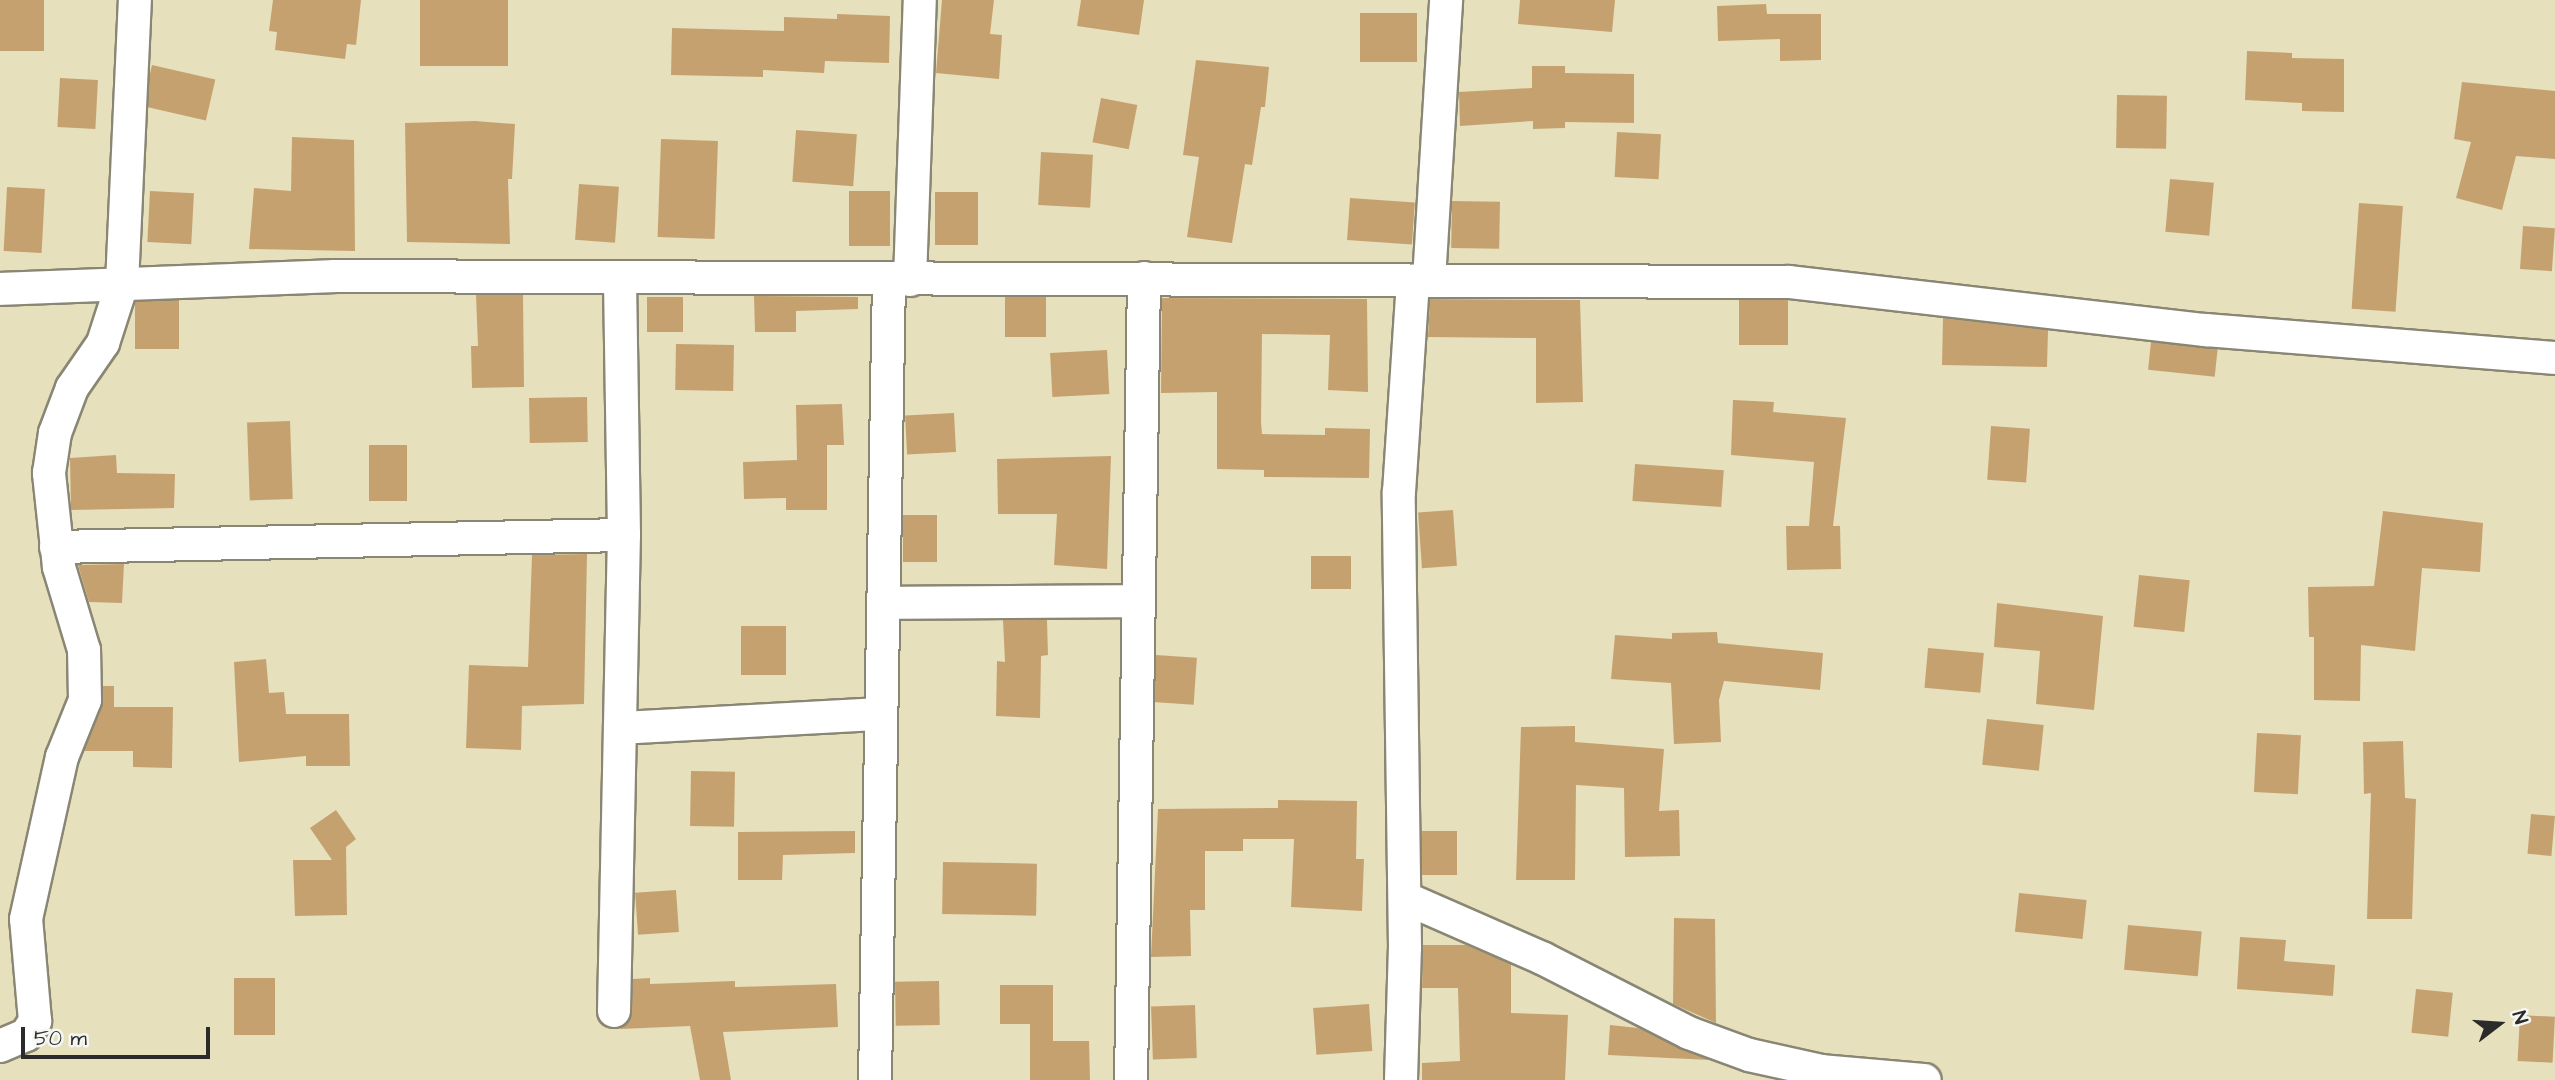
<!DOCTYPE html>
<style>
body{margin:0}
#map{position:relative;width:2555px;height:1080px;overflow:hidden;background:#e7e0bc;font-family:"Architects Daughter",sans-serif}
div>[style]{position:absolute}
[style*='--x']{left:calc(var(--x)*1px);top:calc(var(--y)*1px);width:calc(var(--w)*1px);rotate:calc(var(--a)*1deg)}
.building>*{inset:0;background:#c6a170;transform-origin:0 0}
.roads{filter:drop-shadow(2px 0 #898674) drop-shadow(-2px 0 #898674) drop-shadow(0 2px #898674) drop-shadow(0 -2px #898674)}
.minor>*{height:32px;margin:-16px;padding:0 16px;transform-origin:16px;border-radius:16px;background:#fff}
span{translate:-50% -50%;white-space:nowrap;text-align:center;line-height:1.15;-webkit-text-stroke:6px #f6f6f2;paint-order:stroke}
.north{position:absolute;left:2464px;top:989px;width:70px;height:70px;-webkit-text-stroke:5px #f6f6f2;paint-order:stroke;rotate:73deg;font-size:19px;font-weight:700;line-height:28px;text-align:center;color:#2b2b2b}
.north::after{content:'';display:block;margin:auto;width:24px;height:32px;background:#2b2b2b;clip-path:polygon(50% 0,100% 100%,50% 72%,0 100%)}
.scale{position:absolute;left:21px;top:1027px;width:189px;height:32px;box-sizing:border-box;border:4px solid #2b2b2b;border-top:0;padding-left:9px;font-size:21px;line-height:24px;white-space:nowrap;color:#2b2b2b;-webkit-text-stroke:5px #f6f6f2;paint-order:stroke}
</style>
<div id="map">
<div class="building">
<div style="left:0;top:0;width:44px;height:51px"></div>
<div style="clip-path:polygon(273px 0,361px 0,356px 45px,347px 44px,345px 59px,275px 50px,277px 32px,269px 31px)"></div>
<div style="left:420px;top:0;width:88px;height:66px"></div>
<div style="clip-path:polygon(942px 0,994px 0,990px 34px,1002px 35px,999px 79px,936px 73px)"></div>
<div style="clip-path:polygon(1081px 0,1144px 0,1139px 35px,1077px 26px)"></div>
<div style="clip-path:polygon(1520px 0,1615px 0,1612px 32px,1518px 24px)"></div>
<div style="clip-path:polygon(1766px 4px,1767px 14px,1821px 14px,1821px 60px,1780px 61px,1780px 39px,1718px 41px,1717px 6px)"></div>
<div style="left:1360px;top:13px;width:57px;height:49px"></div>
<div style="clip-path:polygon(837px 14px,890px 16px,889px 63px,825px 61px,824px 73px,763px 70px,763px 77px,671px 75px,672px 28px,784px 31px,784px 17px,837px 19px)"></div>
<div style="clip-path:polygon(2247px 51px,2292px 53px,2292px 58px,2344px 59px,2344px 112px,2302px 111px,2302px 103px,2245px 100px)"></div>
<div style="clip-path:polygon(1196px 60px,1269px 67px,1265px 107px,1261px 107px,1252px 165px,1245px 164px,1232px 243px,1187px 237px,1199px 157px,1183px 155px)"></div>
<div style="left:152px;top:65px;width:65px;height:42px;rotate:13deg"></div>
<div style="clip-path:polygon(1532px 66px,1565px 66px,1565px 73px,1634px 74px,1634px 123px,1565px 122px,1565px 128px,1533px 129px,1533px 121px,1460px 126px,1459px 92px,1532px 88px)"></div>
<div style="left:60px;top:78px;width:38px;height:49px;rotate:3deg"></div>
<div style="clip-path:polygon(2462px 82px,2555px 91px,2555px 159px,2516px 156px,2502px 210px,2456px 198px,2471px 142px,2454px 139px)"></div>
<div style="left:2117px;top:95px;width:50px;height:53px;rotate:1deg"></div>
<div style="left:1101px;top:98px;width:37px;height:45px;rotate:11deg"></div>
<div style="clip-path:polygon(475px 121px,515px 124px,512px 179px,508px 179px,510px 244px,407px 242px,405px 123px)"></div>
<div style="left:796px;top:130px;width:61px;height:52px;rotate:4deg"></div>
<div style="left:1617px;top:132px;width:44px;height:45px;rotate:3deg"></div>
<div style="clip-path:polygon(292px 137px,354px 140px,355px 251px,249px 249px,254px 188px,291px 191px)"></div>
<div style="left:661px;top:139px;width:57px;height:98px;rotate:2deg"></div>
<div style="left:1041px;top:152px;width:52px;height:53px;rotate:3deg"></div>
<div style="left:2170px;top:179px;width:44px;height:53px;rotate:5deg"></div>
<div style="left:579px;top:184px;width:40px;height:56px;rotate:4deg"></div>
<div style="left:7px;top:187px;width:38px;height:64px;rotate:3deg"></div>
<div style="left:150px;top:191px;width:44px;height:51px;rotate:3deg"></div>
<div style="left:849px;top:191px;width:41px;height:55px"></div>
<div style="left:935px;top:192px;width:43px;height:53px"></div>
<div style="left:1350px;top:198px;width:65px;height:42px;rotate:4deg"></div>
<div style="left:1452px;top:201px;width:48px;height:47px;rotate:1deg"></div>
<div style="left:2359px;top:203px;width:44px;height:106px;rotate:4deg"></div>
<div style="left:2523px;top:226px;width:32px;height:43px;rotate:4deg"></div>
<div style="clip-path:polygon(476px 295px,523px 295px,524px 387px,472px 388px,471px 346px,478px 346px)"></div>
<div style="clip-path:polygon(754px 296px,858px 297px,858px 309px,796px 311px,796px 332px,755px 332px)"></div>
<div style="left:647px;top:297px;width:36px;height:35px"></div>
<div style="left:1005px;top:297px;width:41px;height:40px"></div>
<div style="clip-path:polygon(1162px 298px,1367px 299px,1368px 392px,1328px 390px,1330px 335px,1262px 334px,1261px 422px,1262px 434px,1325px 435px,1325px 428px,1370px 429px,1369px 478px,1264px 477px,1264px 470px,1217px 469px,1217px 392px,1161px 393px)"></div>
<div style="clip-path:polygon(1430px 299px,1580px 300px,1583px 402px,1536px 403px,1536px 338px,1428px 337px)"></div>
<div style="left:179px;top:300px;width:49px;height:44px;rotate:90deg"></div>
<div style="left:1739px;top:300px;width:49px;height:45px"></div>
<div style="clip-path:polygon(1943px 318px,2048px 330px,2047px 367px,1942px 365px)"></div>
<div style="left:2151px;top:342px;width:67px;height:28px;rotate:6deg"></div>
<div style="left:676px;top:344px;width:58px;height:46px;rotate:1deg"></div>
<div style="left:1107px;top:350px;width:44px;height:57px;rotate:87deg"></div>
<div style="left:587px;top:397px;width:45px;height:58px;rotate:89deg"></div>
<div style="clip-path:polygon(1733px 400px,1774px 402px,1773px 412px,1846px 418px,1833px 526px,1840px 526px,1841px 569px,1787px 570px,1786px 526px,1809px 526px,1814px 462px,1731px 455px)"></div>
<div style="clip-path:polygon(842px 404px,844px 445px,827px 445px,827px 510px,786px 510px,786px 498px,744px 499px,743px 462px,797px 460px,796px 405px)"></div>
<div style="left:954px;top:413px;width:39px;height:49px;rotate:87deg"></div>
<div style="left:290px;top:421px;width:78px;height:43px;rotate:88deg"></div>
<div style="left:1991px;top:426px;width:39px;height:54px;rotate:4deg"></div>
<div style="left:369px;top:445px;width:38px;height:56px"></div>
<div style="clip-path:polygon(116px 455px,117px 473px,175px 474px,174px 508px,71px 510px,70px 458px)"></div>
<div style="clip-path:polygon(1111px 456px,1107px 569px,1054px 565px,1057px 514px,998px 514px,997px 459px)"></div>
<div style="left:1635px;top:464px;width:89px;height:37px;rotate:4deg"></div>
<div style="left:1453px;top:510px;width:56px;height:35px;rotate:86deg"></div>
<div style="clip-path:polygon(2383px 511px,2483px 523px,2480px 572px,2422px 568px,2415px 651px,2361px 645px,2360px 701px,2314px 700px,2314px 637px,2309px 637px,2308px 587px,2374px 586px)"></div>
<div style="left:903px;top:515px;width:34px;height:47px"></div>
<div style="clip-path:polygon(587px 554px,584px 704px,522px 706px,521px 750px,466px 748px,469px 665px,528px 667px,532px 555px)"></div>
<div style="left:1311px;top:556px;width:40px;height:33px"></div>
<div style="clip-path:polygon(124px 564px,122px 603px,89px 602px,78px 565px)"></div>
<div style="left:2139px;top:575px;width:51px;height:52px;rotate:6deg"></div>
<div style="clip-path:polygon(1997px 603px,2103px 616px,2094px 710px,2036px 704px,2040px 651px,1994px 647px)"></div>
<div style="clip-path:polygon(1003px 620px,1047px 620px,1048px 655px,1041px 656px,1040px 718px,996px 716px,997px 661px,1005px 662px)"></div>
<div style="left:786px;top:626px;width:49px;height:45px;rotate:90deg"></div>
<div style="clip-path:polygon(1717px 632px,1718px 643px,1823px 653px,1820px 690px,1724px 681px,1719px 700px,1721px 742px,1674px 744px,1671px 683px,1611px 679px,1615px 635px,1672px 639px,1672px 633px)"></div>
<div style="left:1928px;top:648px;width:56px;height:40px;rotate:5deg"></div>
<div style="left:1156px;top:655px;width:41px;height:47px;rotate:4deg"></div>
<div style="clip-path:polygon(266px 659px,269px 693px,284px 692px,286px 714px,349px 714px,350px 766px,306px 766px,306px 756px,239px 762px,234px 662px)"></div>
<div style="clip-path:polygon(103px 686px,114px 686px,114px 707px,173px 707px,172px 768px,133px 767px,133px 751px,84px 751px,102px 707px)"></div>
<div style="left:1987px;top:719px;width:57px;height:46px;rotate:6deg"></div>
<div style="clip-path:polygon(1575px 726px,1575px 742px,1664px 749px,1659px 811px,1679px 810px,1680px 856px,1625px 857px,1624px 788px,1576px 785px,1575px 880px,1516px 880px,1521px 727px)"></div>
<div style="left:2257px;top:733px;width:44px;height:59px;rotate:3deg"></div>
<div style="clip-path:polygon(2403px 741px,2405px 798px,2416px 799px,2412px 919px,2367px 919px,2371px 793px,2364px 794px,2363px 742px)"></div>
<div style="left:691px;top:771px;width:44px;height:55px;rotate:1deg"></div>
<div style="clip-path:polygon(1278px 800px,1357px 801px,1356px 859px,1364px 859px,1362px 911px,1291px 907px,1294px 839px,1243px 839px,1243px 851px,1205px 851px,1205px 910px,1190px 910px,1191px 956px,1151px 957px,1158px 809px,1278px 808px)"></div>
<div style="clip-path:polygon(336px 810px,356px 839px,346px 847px,347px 915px,295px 916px,293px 860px,332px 860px,310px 828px)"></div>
<div style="left:2531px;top:814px;width:24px;height:40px;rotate:5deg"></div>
<div style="clip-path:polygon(855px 831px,855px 853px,783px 855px,782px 880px,738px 880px,738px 832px)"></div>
<div style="left:1422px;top:831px;width:35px;height:44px"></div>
<div style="left:943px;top:862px;width:94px;height:52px;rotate:1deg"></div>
<div style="left:676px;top:890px;width:42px;height:41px;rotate:86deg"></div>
<div style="left:2019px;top:893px;width:68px;height:39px;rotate:6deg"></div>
<div style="clip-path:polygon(1674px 918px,1715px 919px,1716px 1023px,1673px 1004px)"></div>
<div style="left:2128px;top:925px;width:74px;height:45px;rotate:5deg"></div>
<div style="clip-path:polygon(2240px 937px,2286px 940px,2284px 961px,2335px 965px,2333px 996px,2237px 989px)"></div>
<div style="clip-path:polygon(1423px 945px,1466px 945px,1511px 964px,1511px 1013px,1568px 1015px,1565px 1080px,1422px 1080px,1422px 1063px,1460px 1061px,1458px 988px,1422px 988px)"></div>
<div style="left:234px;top:978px;width:41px;height:57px"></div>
<div style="clip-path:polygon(650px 978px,650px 984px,735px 981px,735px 987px,836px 984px,838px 1027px,723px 1032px,731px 1080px,700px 1080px,690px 1026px,620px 1029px,632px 1012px,633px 979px)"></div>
<div style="left:939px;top:981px;width:44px;height:44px;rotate:89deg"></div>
<div style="clip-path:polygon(1000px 985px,1053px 985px,1053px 1041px,1089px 1041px,1090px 1080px,1030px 1080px,1030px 1024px,1000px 1024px)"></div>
<div style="left:2416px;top:989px;width:37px;height:44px;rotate:6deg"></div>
<div style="left:1369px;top:1004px;width:47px;height:56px;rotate:86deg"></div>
<div style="left:1195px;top:1005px;width:53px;height:44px;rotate:88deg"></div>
<div style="left:2520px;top:1015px;width:35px;height:46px;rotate:3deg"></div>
<div style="clip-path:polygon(1610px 1025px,1638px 1028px,1710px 1060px,1608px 1055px)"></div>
</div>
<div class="roads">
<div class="minor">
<div style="--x:910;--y:280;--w:280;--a:-88"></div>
<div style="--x:1429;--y:280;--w:281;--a:-86.5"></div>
<div style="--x:0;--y:289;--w:334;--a:-2.2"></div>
<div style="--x:334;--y:276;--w:1455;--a:0.24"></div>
<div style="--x:1789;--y:282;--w:420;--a:6.6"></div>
<div style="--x:2206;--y:330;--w:350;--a:4.6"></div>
<div style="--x:56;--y:547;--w:568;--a:-1.21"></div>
<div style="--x:883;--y:603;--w:256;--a:-0.4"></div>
<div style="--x:620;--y:728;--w:259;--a:-3.1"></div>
<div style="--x:1405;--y:898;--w:150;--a:23.7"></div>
<div style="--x:1542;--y:958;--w:165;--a:27"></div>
<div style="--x:1689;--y:1033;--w:64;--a:20.1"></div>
<div style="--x:1749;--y:1055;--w:75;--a:12.4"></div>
<div style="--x:1822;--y:1071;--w:103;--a:5"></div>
<div style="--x:614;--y:1011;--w:476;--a:-88.8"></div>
<div style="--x:624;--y:535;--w:257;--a:-90.9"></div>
<div style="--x:0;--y:1046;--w:28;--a:-23"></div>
<div style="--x:26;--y:1035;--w:17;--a:-57"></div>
<div style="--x:35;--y:1021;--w:102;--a:-95"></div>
<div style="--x:26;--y:919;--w:166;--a:-77.5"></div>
<div style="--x:62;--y:757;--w:61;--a:-68"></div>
<div style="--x:85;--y:700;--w:50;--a:-91.1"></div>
<div style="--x:84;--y:650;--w:87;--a:-106.8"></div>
<div style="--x:59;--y:567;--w:95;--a:-96.1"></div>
<div style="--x:49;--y:473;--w:40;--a:-81.5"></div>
<div style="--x:55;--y:433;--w:48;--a:-69.3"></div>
<div style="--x:72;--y:388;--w:55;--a:-55.4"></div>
<div style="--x:103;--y:343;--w:62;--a:-72.1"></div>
<div style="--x:122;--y:284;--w:284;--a:-87.4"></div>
<div style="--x:875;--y:1080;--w:800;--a:-89"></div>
<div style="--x:1131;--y:1080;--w:802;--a:-89.07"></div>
<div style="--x:1401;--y:1080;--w:132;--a:-88.3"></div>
<div style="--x:1405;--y:948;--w:456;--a:-90.8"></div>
<div style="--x:1399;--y:492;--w:212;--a:-86.2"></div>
</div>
</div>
<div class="north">N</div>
<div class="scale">50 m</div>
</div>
